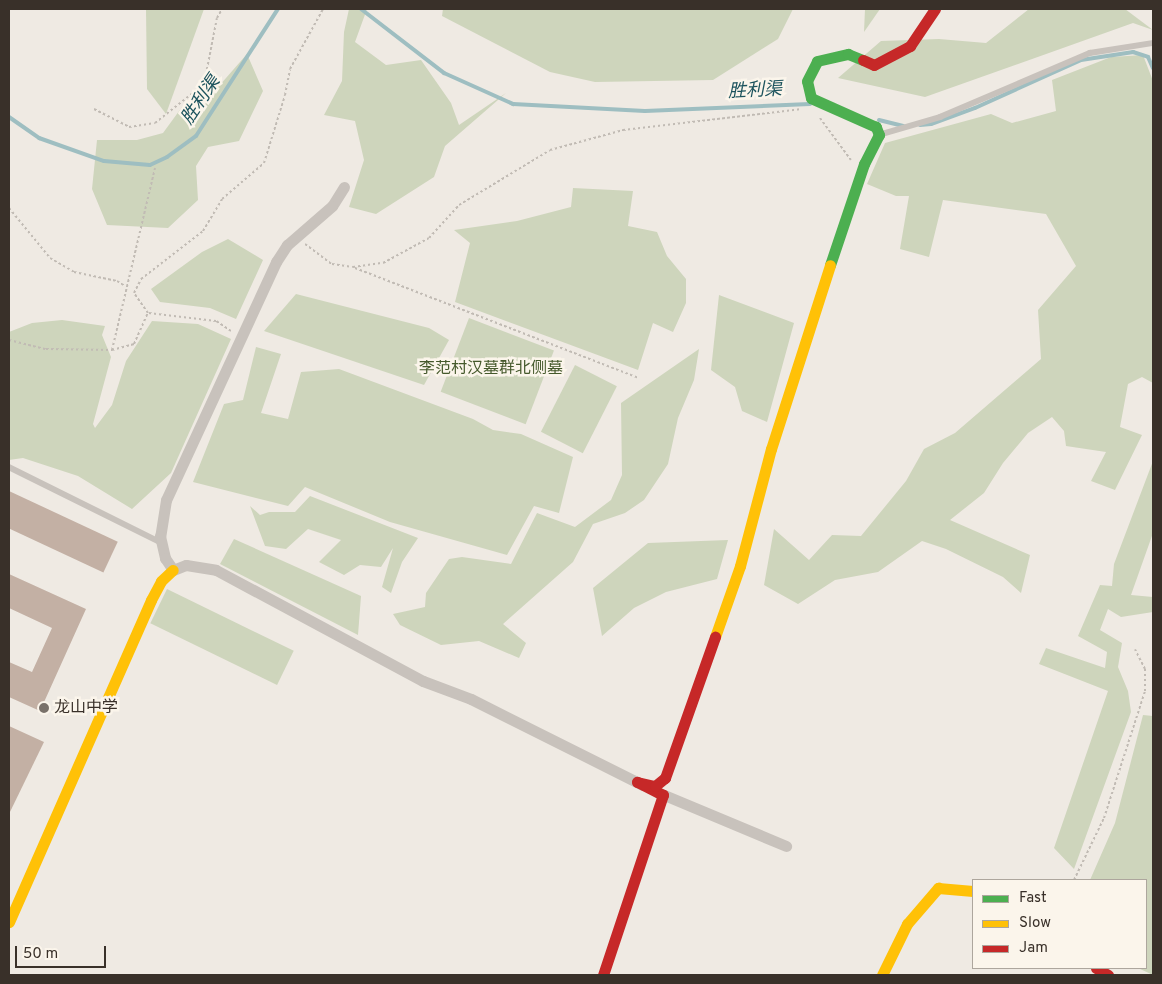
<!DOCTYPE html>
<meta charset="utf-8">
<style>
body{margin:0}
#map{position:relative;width:1162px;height:984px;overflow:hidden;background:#efeae3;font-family:Overpass,"Noto Sans SC",sans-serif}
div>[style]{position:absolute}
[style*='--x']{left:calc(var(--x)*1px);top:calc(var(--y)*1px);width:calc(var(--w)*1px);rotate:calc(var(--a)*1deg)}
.green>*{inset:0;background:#ced5bc;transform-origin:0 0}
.stream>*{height:4px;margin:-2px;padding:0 2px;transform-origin:2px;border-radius:2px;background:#9ebec1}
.building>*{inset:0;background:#c3b0a4;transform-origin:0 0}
.path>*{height:2px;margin-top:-1px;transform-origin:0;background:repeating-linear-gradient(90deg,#c1bbb4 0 2.5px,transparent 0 5px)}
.lane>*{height:5.5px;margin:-2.75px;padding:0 2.75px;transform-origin:2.75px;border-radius:2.75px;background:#c8c2bc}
.street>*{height:11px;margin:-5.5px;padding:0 5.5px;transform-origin:5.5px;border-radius:5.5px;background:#c8c2bc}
.fast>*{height:11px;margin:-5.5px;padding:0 5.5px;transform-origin:5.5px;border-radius:5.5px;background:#4caf50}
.slow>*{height:11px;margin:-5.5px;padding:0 5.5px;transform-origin:5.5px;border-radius:5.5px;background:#ffc107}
.jam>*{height:11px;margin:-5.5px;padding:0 5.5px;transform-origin:5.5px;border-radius:5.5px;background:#c62828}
.dots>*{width:14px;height:14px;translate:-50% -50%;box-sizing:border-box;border:2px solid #fbf5eb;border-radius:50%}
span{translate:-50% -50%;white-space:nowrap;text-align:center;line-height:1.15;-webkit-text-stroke:5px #fbf5eb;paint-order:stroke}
.park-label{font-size:16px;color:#45592c}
.poi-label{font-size:16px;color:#393029}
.left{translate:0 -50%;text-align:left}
.water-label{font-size:18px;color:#1c535d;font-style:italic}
.frame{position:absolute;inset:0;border:10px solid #393029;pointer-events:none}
.legend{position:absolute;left:972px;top:879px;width:175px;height:90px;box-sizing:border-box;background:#fbf5eb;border:1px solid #ada69d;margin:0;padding:6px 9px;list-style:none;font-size:15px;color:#393029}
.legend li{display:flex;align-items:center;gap:10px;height:25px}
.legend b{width:25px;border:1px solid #ada69d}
.scale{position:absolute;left:15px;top:946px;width:91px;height:22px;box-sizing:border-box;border:2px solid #393029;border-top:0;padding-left:6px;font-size:15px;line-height:18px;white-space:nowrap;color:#393029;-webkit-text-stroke:4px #fbf5eb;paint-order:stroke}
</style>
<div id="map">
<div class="green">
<div style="clip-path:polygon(146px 9px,204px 9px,166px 114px,147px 89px)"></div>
<div style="clip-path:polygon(349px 9px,367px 9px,355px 42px,386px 65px,421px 60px,451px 103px,459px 125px,506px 93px,445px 146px,434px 177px,376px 214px,349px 207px,364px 160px,355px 121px,324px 115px,342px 81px,344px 32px)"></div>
<div style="clip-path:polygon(443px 9px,793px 9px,778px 39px,713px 80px,595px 82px,550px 72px,442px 16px)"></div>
<div style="clip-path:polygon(865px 9px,880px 9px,864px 32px)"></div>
<div style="clip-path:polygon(1029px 9px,1125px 9px,1153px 30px,1133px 23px,925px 97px,838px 78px,881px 41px,939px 39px,986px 43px)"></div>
<div style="clip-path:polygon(247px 54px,263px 91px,239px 141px,208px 147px,196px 166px,198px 200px,168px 228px,107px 225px,92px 189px,97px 140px,137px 140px,163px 133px,182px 107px,219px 86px)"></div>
<div style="clip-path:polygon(1143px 55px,1153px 81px,1153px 383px,1142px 377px,1128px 384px,1120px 427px,1142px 435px,1115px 490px,1091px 481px,1106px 452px,1066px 446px,1064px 431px,1052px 417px,1028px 433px,1003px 463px,984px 493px,950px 520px,1030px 555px,1021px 593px,1003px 577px,946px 549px,922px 541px,878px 572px,835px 580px,798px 604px,764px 585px,774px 529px,809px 560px,832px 535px,861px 536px,906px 481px,924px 449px,955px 433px,1041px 359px,1038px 310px,1076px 266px,1046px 214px,943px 200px,929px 257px,900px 249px,909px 196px,896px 196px,867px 184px,885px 143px,991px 114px,1012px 123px,1056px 111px,1052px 80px,1111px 57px)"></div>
<div style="clip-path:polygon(573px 188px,633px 191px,628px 226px,657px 232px,667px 256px,686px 279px,686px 303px,673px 332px,653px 323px,638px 370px,455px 302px,470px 243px,454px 230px,517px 221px,571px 207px)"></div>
<div style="clip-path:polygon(228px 239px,263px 260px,236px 319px,210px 308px,160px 302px,151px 289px,202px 252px)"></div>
<div style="clip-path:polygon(296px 294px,429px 328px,449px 340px,424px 385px,264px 331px)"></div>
<div style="clip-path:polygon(719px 295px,794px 323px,767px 422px,742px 411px,735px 387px,711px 370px)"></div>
<div style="left:469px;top:318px;width:91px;height:79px;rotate:21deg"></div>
<div style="clip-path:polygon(62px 320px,105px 326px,102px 335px,111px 357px,93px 424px,95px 428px,112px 405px,126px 361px,152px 321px,198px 324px,231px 339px,171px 473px,132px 509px,78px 476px,23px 458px,9px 460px,9px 332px,32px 323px)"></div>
<div style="clip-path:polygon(256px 347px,281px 354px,261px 413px,288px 419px,301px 372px,339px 369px,473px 419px,493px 430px,521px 434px,573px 457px,559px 513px,534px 506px,507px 555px,390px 522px,305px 487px,288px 506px,193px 482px,224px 404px,243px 400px)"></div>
<div style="clip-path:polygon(699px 349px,694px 380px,678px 418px,668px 464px,644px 500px,625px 513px,593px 524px,573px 562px,503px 624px,526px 643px,519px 658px,479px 641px,441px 645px,400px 625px,393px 614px,425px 607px,426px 593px,449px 559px,462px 557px,511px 564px,537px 513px,575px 527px,611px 500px,622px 475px,621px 403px)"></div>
<div style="left:575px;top:365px;width:47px;height:75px;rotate:27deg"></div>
<div style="clip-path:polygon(1153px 461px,1153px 533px,1131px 595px,1153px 597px,1153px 612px,1121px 617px,1108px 609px,1100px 630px,1122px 643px,1118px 667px,1128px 691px,1131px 712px,1074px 869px,1054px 848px,1108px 691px,1039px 664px,1046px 648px,1105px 668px,1107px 652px,1078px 636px,1100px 585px,1112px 586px,1114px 564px)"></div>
<div style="clip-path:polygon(310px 496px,418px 538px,402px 562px,391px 593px,382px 587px,393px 548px,381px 567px,360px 565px,344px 575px,319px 562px,341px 540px,308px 529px,286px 549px,265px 546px,250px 506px,260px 515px,269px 512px,295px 512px)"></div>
<div style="clip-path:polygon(234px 539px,361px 596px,358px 635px,220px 564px)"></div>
<div style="clip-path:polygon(728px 540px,717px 579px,666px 592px,634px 608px,602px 636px,593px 588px,648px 543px)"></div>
<div style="left:167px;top:589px;width:141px;height:38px;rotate:26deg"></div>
<div style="clip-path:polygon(1143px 715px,1153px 716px,1153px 975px,1138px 968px,1146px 968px,1146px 880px,1090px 880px,1115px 823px)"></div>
</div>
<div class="stream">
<div style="--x:361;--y:9;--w:105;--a:37.6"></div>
<div style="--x:444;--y:73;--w:76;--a:24.2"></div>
<div style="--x:513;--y:104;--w:132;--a:3"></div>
<div style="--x:645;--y:111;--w:165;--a:-2.4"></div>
<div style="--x:9;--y:117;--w:37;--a:35"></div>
<div style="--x:39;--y:138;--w:69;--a:19.5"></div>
<div style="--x:104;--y:161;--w:46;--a:5"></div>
<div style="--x:150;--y:165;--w:19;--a:-25"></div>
<div style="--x:167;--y:157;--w:36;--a:-36"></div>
<div style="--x:196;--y:136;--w:151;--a:-57.2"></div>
<div style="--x:879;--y:120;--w:25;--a:14"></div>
<div style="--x:920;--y:125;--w:11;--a:-5"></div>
<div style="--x:931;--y:124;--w:47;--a:-20"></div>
<div style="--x:975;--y:108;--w:116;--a:-24.4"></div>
<div style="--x:1081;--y:60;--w:53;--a:-8.7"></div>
<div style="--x:1133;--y:52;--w:16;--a:18"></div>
<div style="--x:1148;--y:57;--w:12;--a:66"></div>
</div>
<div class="building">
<div style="left:9px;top:491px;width:120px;height:34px;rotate:25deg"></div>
<div style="clip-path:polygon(9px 574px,86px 609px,40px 711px,9px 697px,9px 662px,32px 672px,52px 628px,9px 608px)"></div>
<div style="clip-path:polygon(9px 726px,44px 742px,9px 814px)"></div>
</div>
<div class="path">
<div style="--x:94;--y:109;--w:39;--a:27"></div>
<div style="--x:129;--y:127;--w:26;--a:-9"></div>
<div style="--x:155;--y:123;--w:63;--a:-38.5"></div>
<div style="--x:204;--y:84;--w:67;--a:-78.9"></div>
<div style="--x:217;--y:18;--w:10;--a:-61"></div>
<div style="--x:820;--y:118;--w:52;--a:53.6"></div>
<div style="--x:9;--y:208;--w:65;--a:50.6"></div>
<div style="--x:50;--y:258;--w:28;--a:30"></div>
<div style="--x:74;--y:272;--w:44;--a:11.8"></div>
<div style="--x:117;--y:281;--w:9;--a:32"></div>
<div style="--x:305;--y:244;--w:34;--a:37"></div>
<div style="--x:332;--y:264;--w:21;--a:8"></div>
<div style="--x:353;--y:267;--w:30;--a:-8"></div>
<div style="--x:383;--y:263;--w:52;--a:-28.5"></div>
<div style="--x:429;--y:238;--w:45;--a:-47.7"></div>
<div style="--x:459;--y:205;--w:106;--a:-31.1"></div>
<div style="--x:550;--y:150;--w:76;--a:-15.3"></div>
<div style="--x:623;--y:130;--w:180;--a:-6.7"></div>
<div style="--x:355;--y:268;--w:304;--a:21.2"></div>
<div style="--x:231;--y:331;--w:18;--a:-146"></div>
<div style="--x:216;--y:321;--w:68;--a:-173.3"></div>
<div style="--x:148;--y:313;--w:24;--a:-125"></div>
<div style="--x:134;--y:293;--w:16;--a:-63"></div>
<div style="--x:141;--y:279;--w:78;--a:-37.7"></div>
<div style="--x:203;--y:231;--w:37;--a:-59"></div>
<div style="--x:222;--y:199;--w:55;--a:-40.6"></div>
<div style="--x:264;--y:163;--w:71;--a:-72.8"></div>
<div style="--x:285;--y:95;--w:26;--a:-79"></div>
<div style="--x:290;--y:69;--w:68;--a:-61.2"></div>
<div style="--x:9;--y:340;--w:38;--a:14"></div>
<div style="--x:46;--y:349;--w:66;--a:0.9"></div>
<div style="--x:112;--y:350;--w:23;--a:-15"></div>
<div style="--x:134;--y:344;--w:34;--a:-66"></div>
<div style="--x:112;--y:350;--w:187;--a:-76.7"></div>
<div style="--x:1074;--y:880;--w:69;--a:-64.2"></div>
<div style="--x:1104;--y:818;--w:133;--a:-72.1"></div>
<div style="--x:1145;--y:691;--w:22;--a:-90"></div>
<div style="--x:1145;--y:669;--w:22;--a:-117"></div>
</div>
<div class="lane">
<div style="--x:879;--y:135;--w:64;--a:-16.4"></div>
<div style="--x:940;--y:117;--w:163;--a:-23.1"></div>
<div style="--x:1090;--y:53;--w:64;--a:-9"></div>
<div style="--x:9;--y:467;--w:169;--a:26.4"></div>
</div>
<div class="street">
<div style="--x:344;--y:187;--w:22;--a:122"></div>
<div style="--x:332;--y:206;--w:60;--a:139.1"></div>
<div style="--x:287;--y:245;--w:20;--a:123"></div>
<div style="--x:276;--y:262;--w:262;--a:114.8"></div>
<div style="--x:166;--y:500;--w:36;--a:99"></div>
<div style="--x:160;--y:536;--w:23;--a:77"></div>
<div style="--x:165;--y:558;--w:14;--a:56"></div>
<div style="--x:173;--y:570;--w:14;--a:-21"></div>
<div style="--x:186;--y:565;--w:30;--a:9"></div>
<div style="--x:216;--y:570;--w:235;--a:28.2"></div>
<div style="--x:423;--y:681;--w:51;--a:20.6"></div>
<div style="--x:471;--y:699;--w:192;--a:26.6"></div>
<div style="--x:657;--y:792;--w:140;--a:22.7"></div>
</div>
<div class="fast">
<div style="--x:830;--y:265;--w:107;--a:-71.4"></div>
<div style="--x:864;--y:164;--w:33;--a:-63"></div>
<div style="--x:879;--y:135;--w:9;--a:-111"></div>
<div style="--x:876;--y:127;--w:71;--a:-156"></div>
<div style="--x:811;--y:98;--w:17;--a:-103"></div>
<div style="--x:807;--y:81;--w:22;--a:-63"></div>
<div style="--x:817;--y:61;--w:32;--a:-13"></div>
<div style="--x:848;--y:54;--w:16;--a:22"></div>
</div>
<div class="slow">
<div style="--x:715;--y:637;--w:75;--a:-70.6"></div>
<div style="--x:740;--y:566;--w:121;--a:-75.2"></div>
<div style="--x:771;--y:449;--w:193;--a:-72.2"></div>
<div style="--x:9;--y:922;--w:352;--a:-66.2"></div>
<div style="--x:151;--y:600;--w:21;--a:-62"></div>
<div style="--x:161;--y:581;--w:16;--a:-43"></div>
<div style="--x:882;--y:975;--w:57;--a:-63.9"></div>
<div style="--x:907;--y:924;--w:48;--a:-49.3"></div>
<div style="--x:938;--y:888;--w:35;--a:5"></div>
</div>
<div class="jam">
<div style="--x:863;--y:60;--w:12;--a:24"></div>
<div style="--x:874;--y:65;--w:41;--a:-27.8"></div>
<div style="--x:910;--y:46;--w:45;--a:-56"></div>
<div style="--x:1096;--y:968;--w:14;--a:30"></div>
<div style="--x:603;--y:975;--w:190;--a:-71.6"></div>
<div style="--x:663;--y:795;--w:29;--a:-153"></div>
<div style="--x:637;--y:782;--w:18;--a:13"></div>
<div style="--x:655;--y:786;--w:13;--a:-39"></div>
<div style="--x:665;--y:778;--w:150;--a:-70.5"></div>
</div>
<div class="dots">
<div style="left:44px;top:708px;background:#79716a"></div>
</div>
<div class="park-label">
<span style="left:491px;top:369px">李范村汉墓群北侧墓</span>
</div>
<div class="poi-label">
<span class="left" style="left:54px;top:708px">龙山中学</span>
</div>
<div class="water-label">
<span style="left:755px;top:92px;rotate:-3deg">胜利渠</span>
<span style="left:202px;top:101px;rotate:-56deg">胜利渠</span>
</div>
<div class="frame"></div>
<ul class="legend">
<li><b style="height:6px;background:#4caf50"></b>Fast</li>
<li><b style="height:6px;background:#ffc107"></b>Slow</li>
<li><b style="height:6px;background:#c62828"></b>Jam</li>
</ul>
<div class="scale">50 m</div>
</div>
